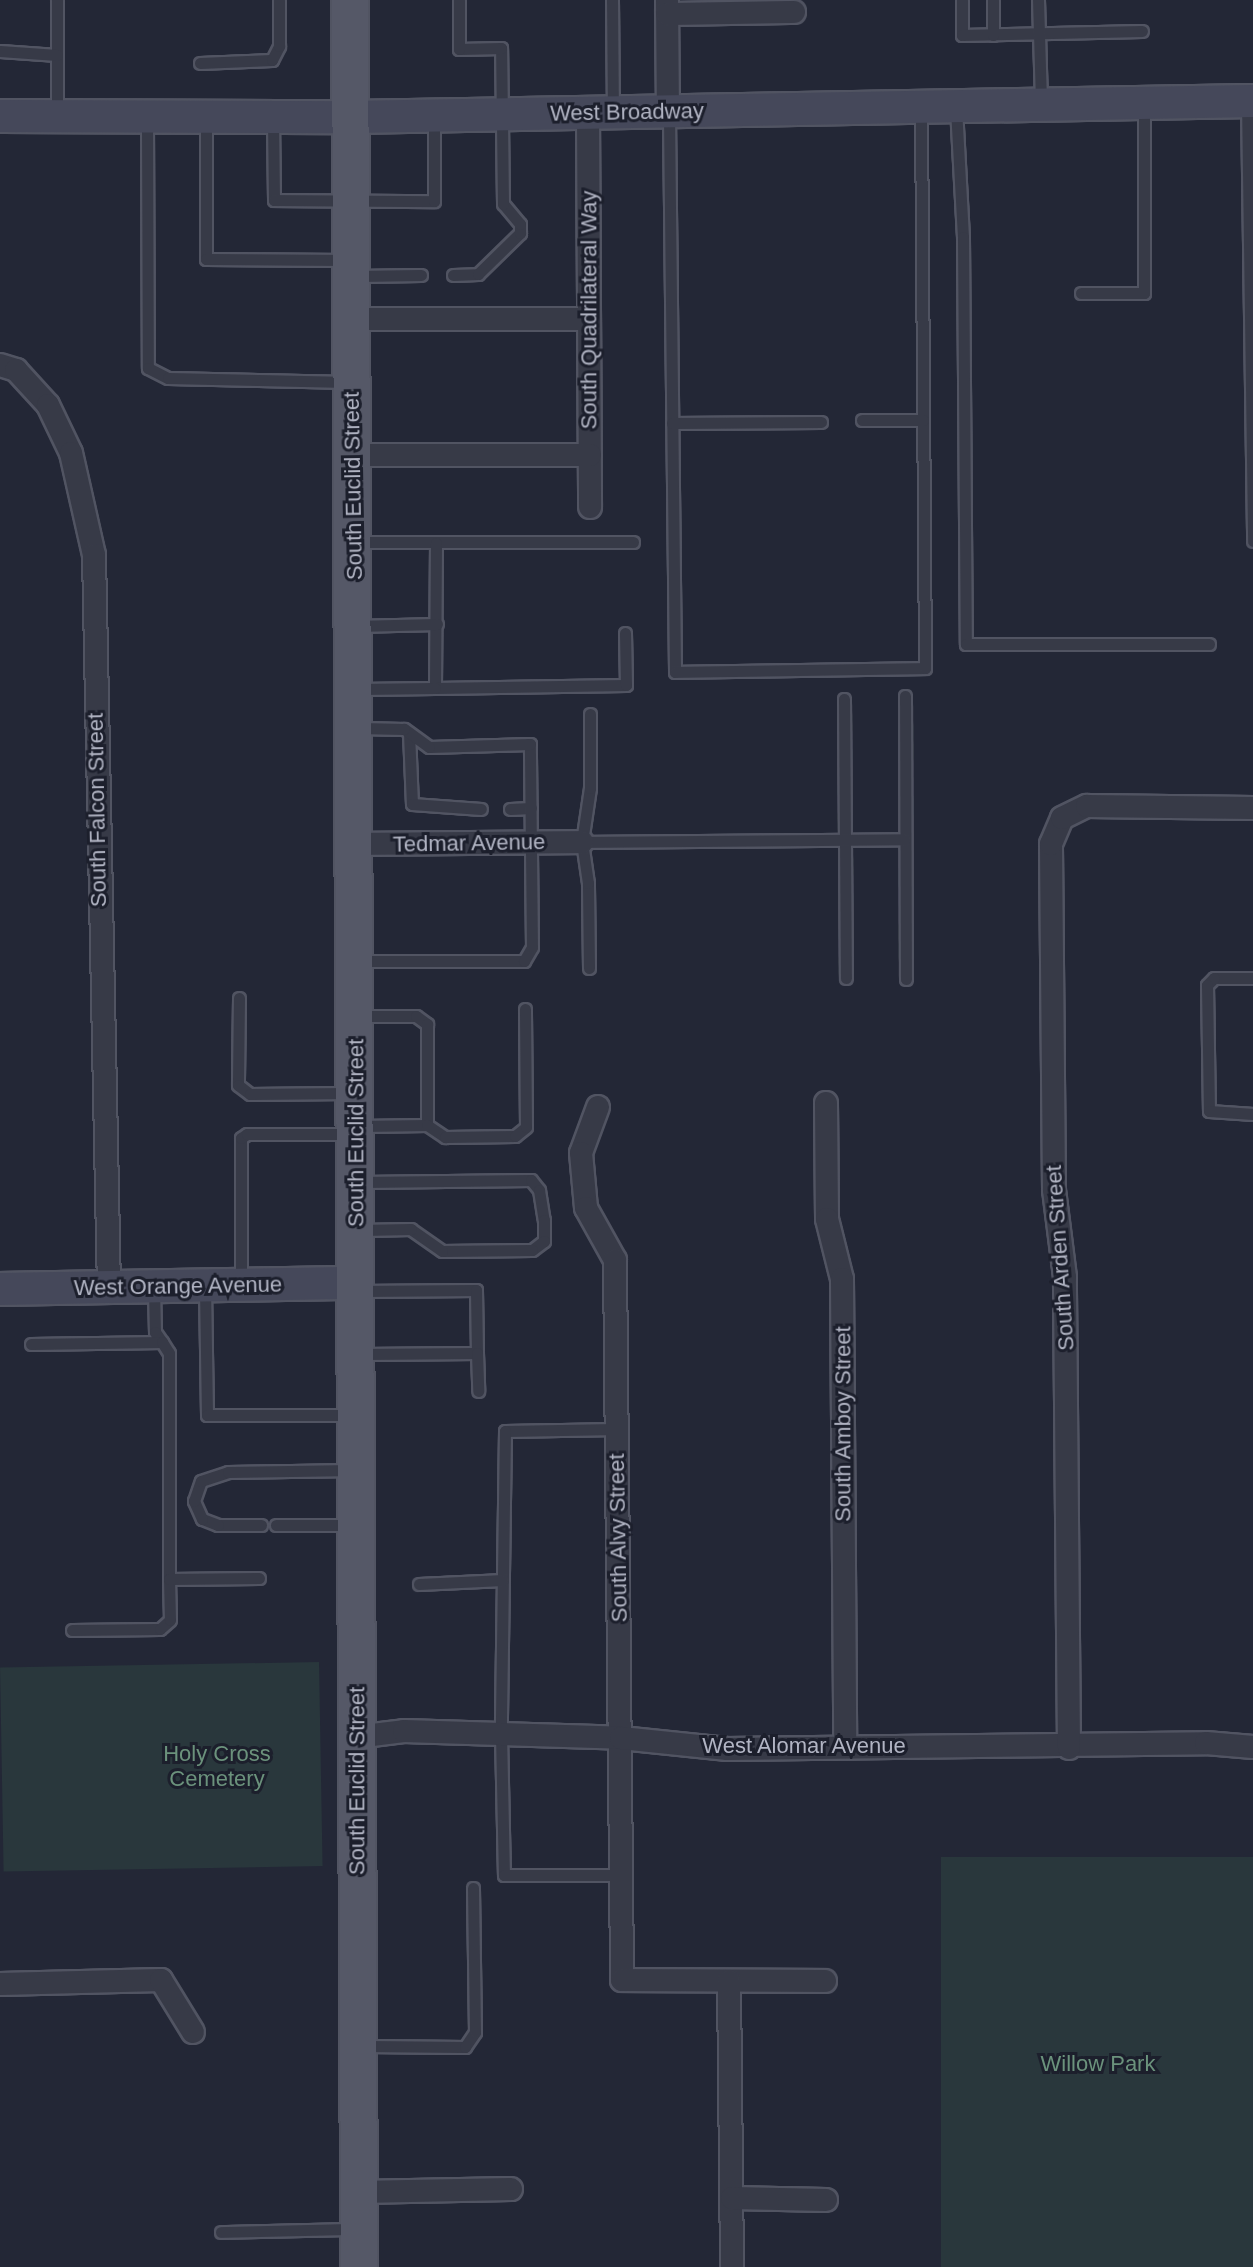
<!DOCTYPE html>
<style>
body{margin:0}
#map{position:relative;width:1253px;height:2267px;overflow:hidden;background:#232736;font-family:Arial,sans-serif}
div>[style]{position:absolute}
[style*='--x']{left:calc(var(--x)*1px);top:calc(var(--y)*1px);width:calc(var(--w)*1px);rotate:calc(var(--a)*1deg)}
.green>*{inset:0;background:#29373c;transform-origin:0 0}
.roads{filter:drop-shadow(2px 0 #515462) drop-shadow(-2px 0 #515462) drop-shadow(0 2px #515462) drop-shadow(0 -2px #515462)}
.lane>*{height:11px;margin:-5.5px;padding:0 5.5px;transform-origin:5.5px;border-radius:5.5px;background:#373a47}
.street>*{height:22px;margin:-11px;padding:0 11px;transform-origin:11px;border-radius:11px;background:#373a47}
.secondary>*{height:32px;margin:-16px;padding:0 16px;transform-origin:16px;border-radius:16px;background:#45485a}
.primary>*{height:36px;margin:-18px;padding:0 18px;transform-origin:18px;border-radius:18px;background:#555867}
span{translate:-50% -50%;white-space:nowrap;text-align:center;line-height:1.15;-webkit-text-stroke:6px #1c1f2c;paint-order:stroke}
.street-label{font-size:22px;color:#b1b4c3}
.park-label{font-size:22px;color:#6b927c}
</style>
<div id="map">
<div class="green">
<div style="left:319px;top:1662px;width:204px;height:319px;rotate:89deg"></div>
<div style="left:1253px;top:1857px;width:410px;height:312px;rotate:90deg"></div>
</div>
<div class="roads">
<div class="lane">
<div style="--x:57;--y:0;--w:115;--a:90"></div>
<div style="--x:612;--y:0;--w:111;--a:89.5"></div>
<div style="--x:962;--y:0;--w:35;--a:90"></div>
<div style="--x:962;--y:35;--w:180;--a:-1.3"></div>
<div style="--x:993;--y:0;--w:35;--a:90"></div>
<div style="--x:1038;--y:0;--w:100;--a:88.3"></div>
<div style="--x:0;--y:51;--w:57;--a:4"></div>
<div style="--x:200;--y:63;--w:72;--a:-2.4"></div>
<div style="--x:272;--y:60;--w:16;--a:-63"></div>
<div style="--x:279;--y:46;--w:46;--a:-90"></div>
<div style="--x:1247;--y:102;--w:439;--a:89.2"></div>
<div style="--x:956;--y:108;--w:129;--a:86.9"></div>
<div style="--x:963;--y:237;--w:407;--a:89.6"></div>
<div style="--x:966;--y:644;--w:243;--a:0"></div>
<div style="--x:669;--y:116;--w:556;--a:89.38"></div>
<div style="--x:675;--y:672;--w:250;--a:-0.9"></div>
<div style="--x:925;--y:668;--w:560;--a:-90.41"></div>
<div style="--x:206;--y:117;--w:142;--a:90"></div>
<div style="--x:206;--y:259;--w:141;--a:0.4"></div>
<div style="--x:273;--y:118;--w:82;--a:89.3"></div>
<div style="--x:274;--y:200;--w:160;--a:0.4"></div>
<div style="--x:434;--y:201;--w:81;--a:-90"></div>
<div style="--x:147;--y:121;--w:247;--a:89.8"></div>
<div style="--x:148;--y:368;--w:22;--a:27"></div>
<div style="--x:168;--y:378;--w:180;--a:1.3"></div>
<div style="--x:453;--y:275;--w:25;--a:-2"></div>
<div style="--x:478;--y:274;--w:59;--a:-44.3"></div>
<div style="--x:520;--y:233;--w:9;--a:-90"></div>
<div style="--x:520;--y:224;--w:26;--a:-130"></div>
<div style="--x:503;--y:204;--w:156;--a:-90.7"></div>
<div style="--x:501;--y:48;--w:42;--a:178.6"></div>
<div style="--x:459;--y:49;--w:49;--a:-90"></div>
<div style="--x:357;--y:276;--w:64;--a:-0.9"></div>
<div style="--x:1081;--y:293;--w:63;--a:0"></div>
<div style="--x:1144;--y:293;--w:185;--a:-90"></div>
<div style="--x:862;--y:420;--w:61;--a:0"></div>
<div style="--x:672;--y:423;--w:149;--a:-0.4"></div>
<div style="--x:359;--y:542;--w:274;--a:0"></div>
<div style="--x:436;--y:543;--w:145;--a:90.4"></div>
<div style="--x:435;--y:688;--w:191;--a:-0.9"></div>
<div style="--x:626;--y:685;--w:52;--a:-91.1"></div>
<div style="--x:355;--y:626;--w:82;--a:-1.4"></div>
<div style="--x:359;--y:689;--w:76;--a:-0.8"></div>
<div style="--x:905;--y:696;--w:283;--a:89.8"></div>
<div style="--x:844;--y:699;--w:279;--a:89.6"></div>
<div style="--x:409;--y:733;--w:71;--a:87.6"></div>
<div style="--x:412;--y:804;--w:69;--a:4.1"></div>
<div style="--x:510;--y:809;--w:21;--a:-3"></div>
<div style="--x:582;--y:842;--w:323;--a:-0.5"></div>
<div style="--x:358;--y:961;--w:166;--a:0"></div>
<div style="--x:524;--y:961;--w:16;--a:-60"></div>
<div style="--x:532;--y:947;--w:203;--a:-90.6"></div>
<div style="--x:530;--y:744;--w:101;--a:178.3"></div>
<div style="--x:429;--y:747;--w:31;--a:-144"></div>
<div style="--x:404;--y:729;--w:45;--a:-178.7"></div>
<div style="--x:589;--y:968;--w:85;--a:-90.7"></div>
<div style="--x:588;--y:883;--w:41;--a:-98.3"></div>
<div style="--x:582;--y:842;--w:55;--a:-81.6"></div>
<div style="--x:590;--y:788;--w:74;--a:-90"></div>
<div style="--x:1253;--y:978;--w:39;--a:180"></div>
<div style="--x:1214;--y:978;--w:10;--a:135"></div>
<div style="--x:1207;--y:985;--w:126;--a:89.1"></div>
<div style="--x:1209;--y:1111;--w:44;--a:3.9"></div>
<div style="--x:239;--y:998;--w:87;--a:90.7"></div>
<div style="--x:238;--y:1085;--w:15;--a:37"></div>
<div style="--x:250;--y:1094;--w:98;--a:-0.6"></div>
<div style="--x:358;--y:1016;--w:58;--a:0"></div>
<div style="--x:416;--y:1016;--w:14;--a:36"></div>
<div style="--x:427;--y:1024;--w:101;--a:90"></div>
<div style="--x:427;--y:1125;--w:67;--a:179.1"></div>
<div style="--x:427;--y:1125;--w:22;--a:34"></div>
<div style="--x:445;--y:1137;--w:70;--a:-0.8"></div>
<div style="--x:515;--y:1136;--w:14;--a:-39"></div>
<div style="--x:526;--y:1127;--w:118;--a:-90.5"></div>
<div style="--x:361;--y:1182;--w:170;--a:-0.7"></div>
<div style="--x:531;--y:1180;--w:13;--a:51"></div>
<div style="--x:539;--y:1190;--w:30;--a:81"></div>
<div style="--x:544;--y:1220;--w:21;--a:90"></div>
<div style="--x:544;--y:1241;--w:15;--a:143"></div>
<div style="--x:532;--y:1250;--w:90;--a:179.4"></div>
<div style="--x:442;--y:1251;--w:38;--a:-145"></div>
<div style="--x:411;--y:1229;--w:50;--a:178.9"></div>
<div style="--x:241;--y:1281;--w:143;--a:-90"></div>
<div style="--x:241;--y:1138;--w:7;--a:-34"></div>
<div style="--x:247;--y:1134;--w:105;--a:0"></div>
<div style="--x:205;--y:1287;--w:128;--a:89.1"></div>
<div style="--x:207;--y:1415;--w:142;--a:0"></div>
<div style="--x:154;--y:1289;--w:43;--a:88.7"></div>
<div style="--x:155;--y:1332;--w:12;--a:55"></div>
<div style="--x:359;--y:1291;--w:117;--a:-0.5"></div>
<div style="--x:476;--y:1290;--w:63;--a:89.1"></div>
<div style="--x:477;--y:1353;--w:115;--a:179.5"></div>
<div style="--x:31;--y:1344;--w:131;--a:-0.9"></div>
<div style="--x:162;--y:1342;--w:13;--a:58"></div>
<div style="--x:169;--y:1353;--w:226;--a:90"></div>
<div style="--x:477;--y:1353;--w:38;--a:88"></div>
<div style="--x:617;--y:1429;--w:112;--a:179"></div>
<div style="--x:505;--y:1431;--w:303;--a:90.8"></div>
<div style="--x:501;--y:1734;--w:141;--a:88.8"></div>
<div style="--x:504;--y:1875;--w:117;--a:0"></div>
<div style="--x:261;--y:1525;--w:43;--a:180"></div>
<div style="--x:218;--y:1525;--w:17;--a:-159"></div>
<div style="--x:202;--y:1519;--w:20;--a:-114"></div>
<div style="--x:194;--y:1501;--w:21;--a:-71"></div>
<div style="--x:201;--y:1481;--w:28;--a:-18"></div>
<div style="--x:228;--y:1472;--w:125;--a:-0.9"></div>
<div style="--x:276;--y:1525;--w:75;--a:0"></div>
<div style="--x:419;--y:1584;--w:84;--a:-2.7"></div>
<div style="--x:72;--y:1630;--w:88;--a:-0.7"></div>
<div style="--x:160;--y:1629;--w:13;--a:-42"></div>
<div style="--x:170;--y:1620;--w:41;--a:-91.4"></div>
<div style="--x:169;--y:1579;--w:90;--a:-0.6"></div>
<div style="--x:364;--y:2046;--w:101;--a:0.6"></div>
<div style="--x:465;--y:2047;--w:18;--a:-56"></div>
<div style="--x:475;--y:2032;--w:144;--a:-90.8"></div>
<div style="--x:221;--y:2232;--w:133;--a:-1.3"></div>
</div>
<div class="street">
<div style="--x:667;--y:1;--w:110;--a:89.5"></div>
<div style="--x:667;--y:14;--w:127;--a:-0.9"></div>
<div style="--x:588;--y:113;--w:394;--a:89.7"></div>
<div style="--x:351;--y:319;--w:238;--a:0"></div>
<div style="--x:0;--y:365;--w:17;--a:17"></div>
<div style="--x:16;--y:370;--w:47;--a:47.6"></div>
<div style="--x:48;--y:405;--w:53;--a:64.4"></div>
<div style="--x:71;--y:453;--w:105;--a:77.3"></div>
<div style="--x:94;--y:555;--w:733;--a:88.83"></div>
<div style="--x:353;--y:455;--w:237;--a:0"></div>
<div style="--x:357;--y:844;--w:225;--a:-0.5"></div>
<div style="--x:826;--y:1103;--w:116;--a:89.5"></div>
<div style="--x:827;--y:1219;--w:62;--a:76"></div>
<div style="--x:842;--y:1279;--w:468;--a:89.6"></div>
<div style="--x:598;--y:1107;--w:49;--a:110.3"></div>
<div style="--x:581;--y:1153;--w:55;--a:84.8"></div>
<div style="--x:586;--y:1208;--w:60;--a:60.9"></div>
<div style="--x:615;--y:1260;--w:720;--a:89.44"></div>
<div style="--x:622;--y:1980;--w:203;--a:0.3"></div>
<div style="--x:356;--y:1737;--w:48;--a:-7.1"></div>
<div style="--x:404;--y:1731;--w:217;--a:1.8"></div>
<div style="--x:621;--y:1738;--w:107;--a:5.9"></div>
<div style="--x:727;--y:1749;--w:479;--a:-0.7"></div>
<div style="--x:1206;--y:1743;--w:47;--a:4.9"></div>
<div style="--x:1069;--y:1748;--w:471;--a:-90.5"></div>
<div style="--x:1065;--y:1277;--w:88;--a:-97.2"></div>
<div style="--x:1054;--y:1190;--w:346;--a:-90.5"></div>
<div style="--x:1051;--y:844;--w:28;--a:-67"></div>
<div style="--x:1062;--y:818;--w:28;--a:-26"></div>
<div style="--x:1087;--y:806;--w:166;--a:0.7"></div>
<div style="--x:729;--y:1981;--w:286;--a:89.4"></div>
<div style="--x:0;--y:1984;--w:161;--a:-1.4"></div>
<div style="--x:161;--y:1980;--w:61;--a:58.4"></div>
<div style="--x:359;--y:2192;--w:152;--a:-1.1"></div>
<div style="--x:732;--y:2198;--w:94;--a:1.2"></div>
</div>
<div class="secondary">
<div style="--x:0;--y:116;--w:350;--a:0.2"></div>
<div style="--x:350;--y:117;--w:903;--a:-1.02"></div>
<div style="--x:0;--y:1289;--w:356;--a:-1"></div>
</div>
<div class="primary">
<div style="--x:350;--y:0;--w:2267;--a:89.77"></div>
</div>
</div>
<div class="street-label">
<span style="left:627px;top:112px;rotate:-1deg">West Broadway</span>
<span style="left:589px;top:310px;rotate:-90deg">South Quadrilateral Way</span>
<span style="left:353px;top:486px;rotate:-91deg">South Euclid Street</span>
<span style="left:97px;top:810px;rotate:-91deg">South Falcon Street</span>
<span style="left:469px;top:843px;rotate:-1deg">Tedmar Avenue</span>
<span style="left:356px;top:1133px;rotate:-90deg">South Euclid Street</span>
<span style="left:1060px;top:1258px;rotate:-94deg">South Arden Street</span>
<span style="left:178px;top:1286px;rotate:-1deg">West Orange Avenue</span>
<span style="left:843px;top:1424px;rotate:-90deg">South Amboy Street</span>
<span style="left:618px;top:1538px;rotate:-91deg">South Alvy Street</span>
<span style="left:804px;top:1746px">West Alomar Avenue</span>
<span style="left:357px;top:1781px;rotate:-90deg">South Euclid Street</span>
</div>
<div class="park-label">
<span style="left:217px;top:1766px">Holy Cross<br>Cemetery</span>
<span style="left:1098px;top:2064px">Willow Park</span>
</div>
</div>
